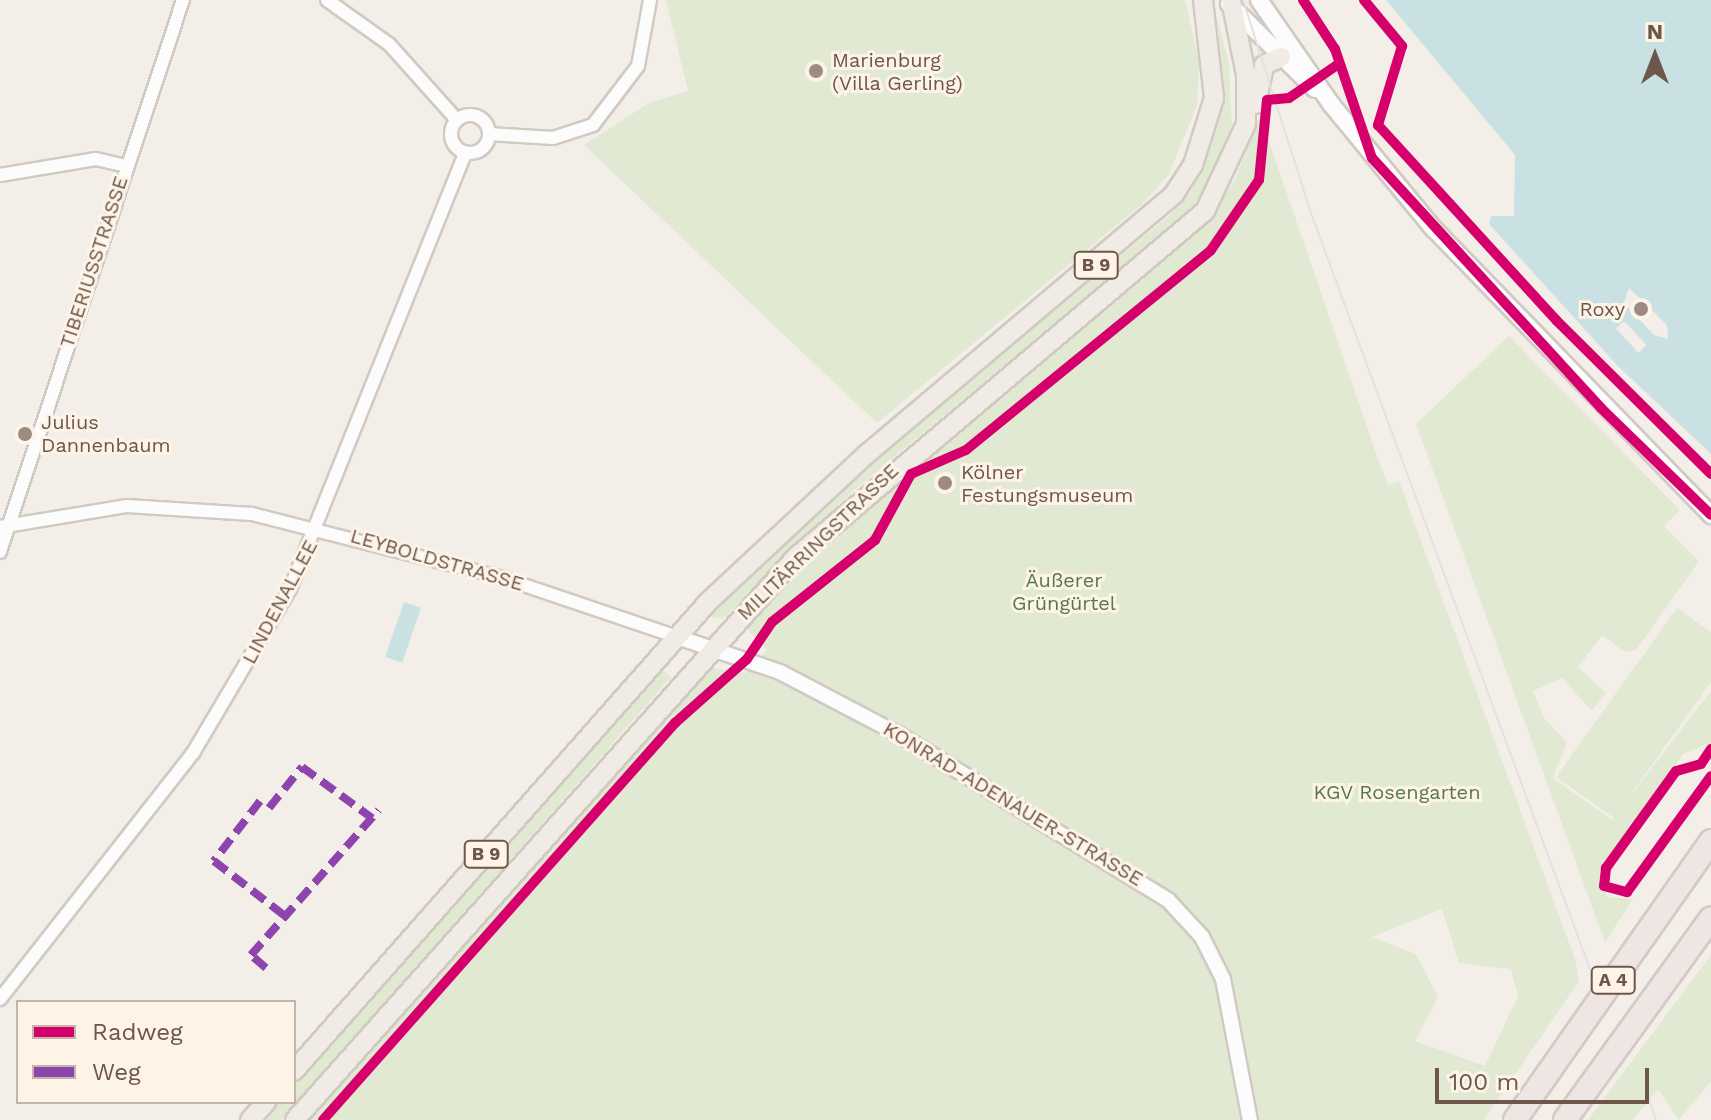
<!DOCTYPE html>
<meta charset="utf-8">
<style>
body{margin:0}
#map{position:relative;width:1711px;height:1120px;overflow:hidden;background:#f4eee8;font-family:"Work Sans",sans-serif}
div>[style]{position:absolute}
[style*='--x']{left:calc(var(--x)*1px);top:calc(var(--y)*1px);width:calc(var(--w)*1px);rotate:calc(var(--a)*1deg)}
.green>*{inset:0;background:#e1e9d3}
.water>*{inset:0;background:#cae1e3;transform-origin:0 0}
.pier>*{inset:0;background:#f4eee8;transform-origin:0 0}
.roads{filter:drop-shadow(2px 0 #d1cac3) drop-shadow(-2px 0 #d1cac3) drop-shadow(0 2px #d1cac3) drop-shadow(0 -2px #d1cac3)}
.minor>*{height:12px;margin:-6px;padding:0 6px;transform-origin:6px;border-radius:6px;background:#fdfcfc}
.minor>.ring{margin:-6px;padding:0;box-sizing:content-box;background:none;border:12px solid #fdfcfc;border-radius:50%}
.tertiary>*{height:14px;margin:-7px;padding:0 7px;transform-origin:7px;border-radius:7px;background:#fdfcfc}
.secondary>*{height:16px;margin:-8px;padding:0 8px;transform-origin:8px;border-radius:8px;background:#fdfcfc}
.primary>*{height:18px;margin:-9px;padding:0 9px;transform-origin:9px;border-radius:9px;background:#f0ebe5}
.tram>*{height:2px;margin:-1px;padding:0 1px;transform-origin:1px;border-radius:1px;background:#e3e0e3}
.bridges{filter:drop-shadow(2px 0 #d3cac5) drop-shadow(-2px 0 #d3cac5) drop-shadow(0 2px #d3cac5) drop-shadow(0 -2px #d3cac5)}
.motorway-bridge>*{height:22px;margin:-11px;padding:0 11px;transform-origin:11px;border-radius:11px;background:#efe6e4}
.quiet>*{height:8px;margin-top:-4px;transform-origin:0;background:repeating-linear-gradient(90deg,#8e44ad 0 16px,transparent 0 24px)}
.cycleway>*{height:10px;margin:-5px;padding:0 5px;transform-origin:5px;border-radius:5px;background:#d6006c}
.dots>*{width:22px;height:22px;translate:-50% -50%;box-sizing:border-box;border:4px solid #fdf4e7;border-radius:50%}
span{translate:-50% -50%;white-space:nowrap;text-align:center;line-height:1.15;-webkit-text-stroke:6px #fdf4e7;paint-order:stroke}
.shield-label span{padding:2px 6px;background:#fdf4e7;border:2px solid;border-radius:6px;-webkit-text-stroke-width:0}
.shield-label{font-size:18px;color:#6e564b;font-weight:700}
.poi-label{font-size:20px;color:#6e564b}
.left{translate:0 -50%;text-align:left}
.right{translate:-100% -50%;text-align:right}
.street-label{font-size:20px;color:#6e564b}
.park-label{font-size:20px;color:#577947}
.legend{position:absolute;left:16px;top:1000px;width:280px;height:104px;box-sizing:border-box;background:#fdf4e7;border:2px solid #c4b5a9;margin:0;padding:10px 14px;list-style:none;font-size:24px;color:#6e564b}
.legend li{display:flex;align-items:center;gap:16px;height:40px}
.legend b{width:40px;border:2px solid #c4b5a9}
.north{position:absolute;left:1615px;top:16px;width:80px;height:80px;-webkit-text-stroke:6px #fdf4e7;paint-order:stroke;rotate:0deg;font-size:22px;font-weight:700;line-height:32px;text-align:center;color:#6e564b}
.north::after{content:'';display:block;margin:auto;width:28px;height:36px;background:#6e564b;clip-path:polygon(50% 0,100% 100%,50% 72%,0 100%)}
.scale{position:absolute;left:1435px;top:1068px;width:214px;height:36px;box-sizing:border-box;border:4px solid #6e564b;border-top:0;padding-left:10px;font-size:24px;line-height:28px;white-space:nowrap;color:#6e564b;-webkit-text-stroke:6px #fdf4e7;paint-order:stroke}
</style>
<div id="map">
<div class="green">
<div style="clip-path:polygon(666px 0,1185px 0,1199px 61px,1197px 105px,1169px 174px,1142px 204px,877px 423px,584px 145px,649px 103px,688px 91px)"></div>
<div style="clip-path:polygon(1217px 18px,1229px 63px,1232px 128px,1211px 182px,1189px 211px,851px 493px,723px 619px,708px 616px,924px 416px,1169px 216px,1191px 191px,1218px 126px,1224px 88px)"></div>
<div style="clip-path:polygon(evenodd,1260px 115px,1377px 456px,1388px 485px,1399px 481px,1575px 959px,1579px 981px,1484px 1120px,309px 1120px,686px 691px,714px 668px,746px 673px,767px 650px,747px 629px,758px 610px,955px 431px,1206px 223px,1235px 180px,1260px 115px,1442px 909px,1459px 963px,1511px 969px,1518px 996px,1485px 1066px,1415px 1041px,1438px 997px,1416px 954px,1372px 937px,1442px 909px)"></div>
<div style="clip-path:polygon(1509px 336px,1680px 510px,1664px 526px,1699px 561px,1636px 650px,1625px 652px,1602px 635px,1578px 667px,1606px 693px,1592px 711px,1562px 678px,1533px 691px,1544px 718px,1567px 742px,1553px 778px,1612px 820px,1711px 691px,1711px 743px,1683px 754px,1599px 873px,1607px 897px,1633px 899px,1605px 942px,1416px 424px)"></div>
<div style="clip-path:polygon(1677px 608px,1711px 632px,1711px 682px,1614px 818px,1556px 777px)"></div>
<div style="clip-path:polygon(661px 668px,671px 677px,281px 1120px,261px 1120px,277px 1102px,294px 1102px,294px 1083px)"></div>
<div style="clip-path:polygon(1711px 955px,1711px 1081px,1679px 1120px,1658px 1089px,1633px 1120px,1588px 1120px)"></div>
</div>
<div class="water">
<div style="clip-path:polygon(1386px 0,1711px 0,1711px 454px,1617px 365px,1489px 224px,1491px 216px,1514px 216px,1515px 155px)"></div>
<div style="left:404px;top:602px;width:18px;height:58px;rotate:19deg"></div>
</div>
<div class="pier">
<div style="clip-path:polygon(1629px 288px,1667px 325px,1668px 339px,1654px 335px,1624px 303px)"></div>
<div style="left:1624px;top:321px;width:33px;height:11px;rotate:47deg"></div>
</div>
<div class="roads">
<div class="minor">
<div style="--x:327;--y:0;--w:76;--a:35.4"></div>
<div style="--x:389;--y:44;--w:102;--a:48.2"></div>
<div class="ring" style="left:451px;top:115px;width:26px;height:26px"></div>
<div style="--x:489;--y:134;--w:64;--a:3.6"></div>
<div style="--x:553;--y:138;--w:42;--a:-18"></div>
<div style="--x:593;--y:125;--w:74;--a:-52.7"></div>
<div style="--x:638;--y:66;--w:67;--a:-79.7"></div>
<div style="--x:0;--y:175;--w:97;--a:-9.5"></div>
<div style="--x:96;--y:159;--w:31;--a:13"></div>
<div style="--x:0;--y:527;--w:129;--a:-9.4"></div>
<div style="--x:127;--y:506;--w:125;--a:3.7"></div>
<div style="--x:252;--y:514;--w:259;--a:14.3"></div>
<div style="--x:503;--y:578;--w:184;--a:18.7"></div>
<div style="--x:0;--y:552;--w:582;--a:-71.66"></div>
<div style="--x:0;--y:999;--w:313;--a:-51.9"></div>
<div style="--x:193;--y:753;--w:191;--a:-59.4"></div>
<div style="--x:290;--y:589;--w:470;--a:-68.1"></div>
</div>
<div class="tertiary">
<div style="--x:677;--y:637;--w:109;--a:18.8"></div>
<div style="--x:780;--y:672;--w:133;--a:27.7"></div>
<div style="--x:898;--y:734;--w:317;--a:31.6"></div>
<div style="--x:1168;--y:900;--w:50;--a:47.4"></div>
<div style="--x:1202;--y:937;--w:47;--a:63.4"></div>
<div style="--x:1223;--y:979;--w:144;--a:79.2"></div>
</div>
<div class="secondary">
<div style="--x:1259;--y:0;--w:126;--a:55.3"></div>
<div style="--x:1331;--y:104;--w:161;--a:50.6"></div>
<div style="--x:1433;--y:228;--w:400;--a:45.9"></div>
<div style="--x:1229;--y:4;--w:121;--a:44.7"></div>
</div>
<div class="primary">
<div style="--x:1256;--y:104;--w:40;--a:-78"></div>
<div style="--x:1264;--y:65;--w:19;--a:-25"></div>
<div style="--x:294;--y:1071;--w:626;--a:-48.56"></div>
<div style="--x:708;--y:602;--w:219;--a:-43"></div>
<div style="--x:868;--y:453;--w:401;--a:-40.2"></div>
<div style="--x:1174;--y:194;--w:35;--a:-57"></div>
<div style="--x:1193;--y:165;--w:70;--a:-72.6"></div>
<div style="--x:1214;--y:98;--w:99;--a:-96.4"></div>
<div style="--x:250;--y:1120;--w:24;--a:-48"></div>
<div style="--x:295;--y:1120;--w:754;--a:-48.33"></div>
<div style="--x:796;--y:557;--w:536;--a:-40.23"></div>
<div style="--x:1205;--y:211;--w:96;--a:-64.8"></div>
<div style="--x:1246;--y:124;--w:49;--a:-90"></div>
<div style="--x:1246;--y:75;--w:76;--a:-101.3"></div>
</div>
</div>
<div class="tram">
<div style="--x:1243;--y:0;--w:227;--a:72.3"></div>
<div style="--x:1312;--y:216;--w:803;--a:69.74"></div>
<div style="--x:1649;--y:1100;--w:21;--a:71"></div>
</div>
<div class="bridges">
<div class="motorway-bridge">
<div style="--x:1515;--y:1120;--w:341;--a:-54.9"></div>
<div style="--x:1565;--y:1120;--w:249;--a:-54.1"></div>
</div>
</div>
<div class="quiet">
<div style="--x:260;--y:801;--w:76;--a:127.5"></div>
<div style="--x:214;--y:861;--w:90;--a:37.8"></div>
<div style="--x:269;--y:808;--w:53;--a:-51.2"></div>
<div style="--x:302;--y:767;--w:87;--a:36.1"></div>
<div style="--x:266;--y:968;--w:20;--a:-139"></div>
<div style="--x:251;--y:955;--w:193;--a:-48.6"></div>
</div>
<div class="cycleway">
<div style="--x:1303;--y:0;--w:59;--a:56.9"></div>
<div style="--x:1335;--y:49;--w:115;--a:71.3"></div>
<div style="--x:1372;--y:158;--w:339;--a:47.5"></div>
<div style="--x:1601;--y:408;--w:153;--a:44.2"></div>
<div style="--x:1364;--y:0;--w:60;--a:50.4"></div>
<div style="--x:1402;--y:46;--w:83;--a:106.9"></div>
<div style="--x:1378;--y:125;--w:265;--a:47.6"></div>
<div style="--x:1557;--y:321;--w:217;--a:44.8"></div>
<div style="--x:1711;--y:749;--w:18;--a:124"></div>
<div style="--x:1701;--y:764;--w:26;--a:164"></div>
<div style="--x:1676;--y:771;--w:120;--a:125.8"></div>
<div style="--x:1606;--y:868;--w:18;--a:96"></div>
<div style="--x:1604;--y:886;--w:24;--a:15"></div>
<div style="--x:1627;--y:892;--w:143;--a:-54.1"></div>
<div style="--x:323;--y:1120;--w:531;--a:-48.44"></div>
<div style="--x:675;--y:723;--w:96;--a:-41.6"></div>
<div style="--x:747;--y:659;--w:45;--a:-56"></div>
<div style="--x:772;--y:622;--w:132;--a:-38.5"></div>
<div style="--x:875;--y:540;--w:75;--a:-61.4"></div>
<div style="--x:911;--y:474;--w:60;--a:-23.6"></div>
<div style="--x:966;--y:450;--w:316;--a:-39.2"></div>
<div style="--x:1211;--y:250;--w:85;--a:-55.6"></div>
<div style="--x:1259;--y:180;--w:80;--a:-84.3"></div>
<div style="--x:1267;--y:100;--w:22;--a:-5"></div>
<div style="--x:1289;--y:98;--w:58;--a:-34.5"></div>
</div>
<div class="dots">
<div style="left:816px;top:71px;background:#9d8b82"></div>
<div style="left:1641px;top:309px;background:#9d8b82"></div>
<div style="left:25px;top:434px;background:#9d8b82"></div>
<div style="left:945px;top:483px;background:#9d8b82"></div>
</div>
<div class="shield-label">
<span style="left:1096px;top:265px">B 9</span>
<span style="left:486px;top:854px">B 9</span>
<span style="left:1613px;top:980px">A 4</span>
</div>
<div class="poi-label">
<span class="left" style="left:832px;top:72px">Marienburg<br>(Villa Gerling)</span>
<span class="right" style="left:1625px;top:309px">Roxy</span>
<span class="left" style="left:41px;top:434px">Julius<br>Dannenbaum</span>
<span class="left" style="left:961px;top:484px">Kölner<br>Festungsmuseum</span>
</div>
<div class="street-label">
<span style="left:94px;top:262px;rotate:-72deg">TIBERIUSSTRASSE</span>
<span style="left:818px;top:542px;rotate:-44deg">MILITÄRRINGSTRASSE</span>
<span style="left:437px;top:560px;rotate:16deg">LEYBOLDSTRASSE</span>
<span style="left:280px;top:602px;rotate:-62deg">LINDENALLEE</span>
<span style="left:1013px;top:804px;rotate:31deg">KONRAD-ADENAUER-STRASSE</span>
</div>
<div class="park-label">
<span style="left:1064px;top:592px">Äußerer<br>Grüngürtel</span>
<span style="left:1397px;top:792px">KGV Rosengarten</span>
</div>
<ul class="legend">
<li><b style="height:10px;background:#d6006c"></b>Radweg</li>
<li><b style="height:10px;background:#8e44ad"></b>Weg</li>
</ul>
<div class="north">N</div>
<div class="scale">100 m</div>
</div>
